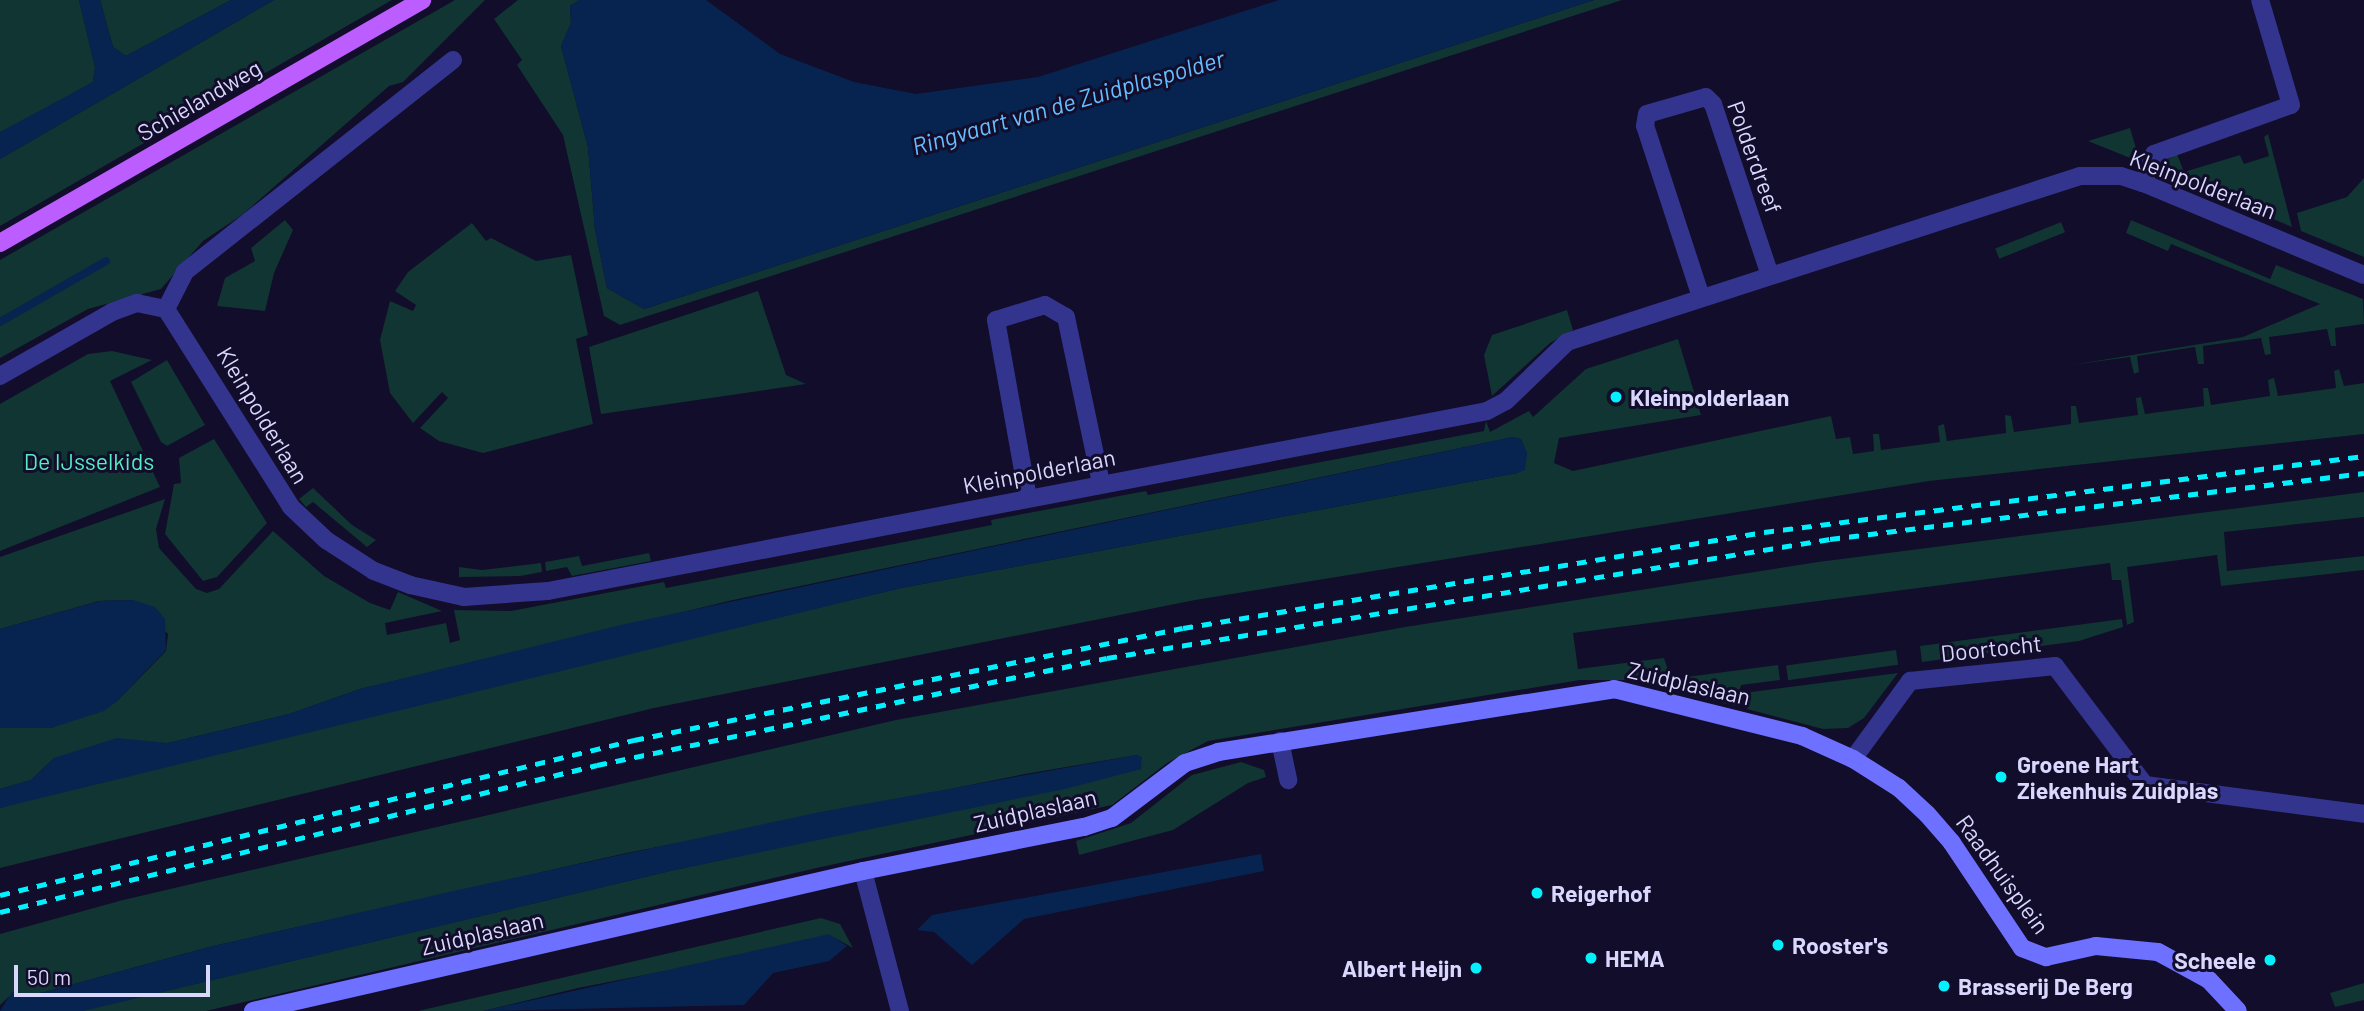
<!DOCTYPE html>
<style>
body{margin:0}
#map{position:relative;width:2364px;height:1011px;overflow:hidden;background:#110d2a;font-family:Barlow,sans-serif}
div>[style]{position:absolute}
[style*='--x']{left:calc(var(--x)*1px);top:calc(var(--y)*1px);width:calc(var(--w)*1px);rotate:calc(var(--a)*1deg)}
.green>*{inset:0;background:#103532;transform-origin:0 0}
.water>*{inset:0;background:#072450}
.stream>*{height:8px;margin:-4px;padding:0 4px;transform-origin:4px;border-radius:4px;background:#072450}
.street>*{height:18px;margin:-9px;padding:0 9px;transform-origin:9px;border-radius:9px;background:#33348e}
.secondary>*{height:18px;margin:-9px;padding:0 9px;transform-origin:9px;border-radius:9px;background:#6e70ff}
.primary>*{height:18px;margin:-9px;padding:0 9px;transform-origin:9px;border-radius:9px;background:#bc5eff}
.rail>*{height:5px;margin-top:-2.5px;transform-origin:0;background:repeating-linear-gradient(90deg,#03f0ff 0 10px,transparent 0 19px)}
.dots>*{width:19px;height:19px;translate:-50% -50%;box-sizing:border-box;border:4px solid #110d2a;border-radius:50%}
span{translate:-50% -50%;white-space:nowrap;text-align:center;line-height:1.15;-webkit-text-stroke:6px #110d2a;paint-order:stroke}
.street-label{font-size:23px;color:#dad7ff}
.poi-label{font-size:23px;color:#dad7ff;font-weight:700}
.left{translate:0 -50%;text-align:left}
.right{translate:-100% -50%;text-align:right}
.park-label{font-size:23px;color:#55edc1}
.water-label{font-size:24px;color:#65beff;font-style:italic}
.scale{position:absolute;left:14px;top:965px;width:196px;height:32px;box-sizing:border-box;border:4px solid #dad7ff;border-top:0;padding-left:9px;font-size:21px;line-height:24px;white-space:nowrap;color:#dad7ff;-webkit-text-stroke:5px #110d2a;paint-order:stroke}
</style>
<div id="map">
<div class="green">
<div style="clip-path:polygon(0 0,79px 0,95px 67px,93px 82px,0 136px)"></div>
<div style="clip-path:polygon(100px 0,231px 0,126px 56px,113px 47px)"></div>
<div style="clip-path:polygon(274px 0,392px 0,0 226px,0 159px)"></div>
<div style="clip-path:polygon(455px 0,485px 0,403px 82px,389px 86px,242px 215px,203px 241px,161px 289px,88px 309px,0 358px,0 260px)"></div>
<div style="clip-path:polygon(518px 0,580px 0,570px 6px,571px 23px,561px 46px,588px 147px,595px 229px,607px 288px,644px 309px,1594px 0,1622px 0,620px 325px,604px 316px,563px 135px,517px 65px,522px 60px,494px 19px)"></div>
<div style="clip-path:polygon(2130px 128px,2140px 162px,2088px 141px)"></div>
<div style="clip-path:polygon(2268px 134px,2292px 227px,2162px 172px,2167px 160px,2177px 154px,2184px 172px,2240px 155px,2244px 164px,2269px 156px,2264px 137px)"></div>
<div style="clip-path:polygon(2364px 178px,2364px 257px,2301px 231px,2297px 213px,2347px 197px)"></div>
<div style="clip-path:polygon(285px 220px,293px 230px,274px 273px,265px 311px,217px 306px,225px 278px,255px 261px,251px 248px)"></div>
<div style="clip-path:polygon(2131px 220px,2270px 279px,2276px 265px,2363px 299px,2364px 324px,2335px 328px,2336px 346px,2331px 346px,2327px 329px,2269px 337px,2271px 354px,2265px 355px,2261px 338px,2203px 346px,2204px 364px,2198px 364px,2195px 347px,2137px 356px,2139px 372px,2134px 374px,2130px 357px,2071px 365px,2243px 337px,2320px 304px,2171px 244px,2168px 251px,2126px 233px)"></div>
<div style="left:2061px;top:222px;width:11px;height:71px;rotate:68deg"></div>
<div style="clip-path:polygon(472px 223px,486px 241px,491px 238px,536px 261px,571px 255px,588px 335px,576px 339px,593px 424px,483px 453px,439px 441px,420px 428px,448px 398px,442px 392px,413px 423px,390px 393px,380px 340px,390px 301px,413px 311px,416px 305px,395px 291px,408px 272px)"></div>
<div style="clip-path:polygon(758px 291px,786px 375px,806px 384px,601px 414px,589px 347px)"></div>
<div style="clip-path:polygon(1567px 310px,1573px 330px,1550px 343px,1492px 396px,1484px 355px,1492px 335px)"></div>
<div style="clip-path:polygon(1678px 339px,1701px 415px,1559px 438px,1554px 463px,1573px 471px,1831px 416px,1836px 439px,1850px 437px,1853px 454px,1874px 451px,1873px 434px,1879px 434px,1881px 450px,1940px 442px,1938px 426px,1944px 424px,1947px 441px,2006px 433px,2005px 415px,2011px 416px,2014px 432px,2071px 424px,2071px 406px,2076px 406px,2079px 423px,2138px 415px,2136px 398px,2141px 397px,2145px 414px,2204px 406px,2203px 388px,2208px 388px,2211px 405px,2270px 396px,2268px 380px,2274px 378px,2278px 396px,2336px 388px,2334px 371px,2339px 369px,2344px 386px,2364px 383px,2364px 434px,1929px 481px,1195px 600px,654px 708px,0 868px,0 808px,95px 781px,901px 588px,1517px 473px,1527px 454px,1521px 439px,1513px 437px,733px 600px,360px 689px,289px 714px,168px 743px,54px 758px,31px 780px,0 789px,0 728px,51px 728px,116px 702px,166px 651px,168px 634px,133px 600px,99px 601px,0 629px,0 557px,165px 499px,156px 529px,159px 548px,196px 589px,207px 593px,219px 589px,273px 531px,324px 576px,370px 603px,390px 610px,398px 592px,442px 611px,385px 623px,387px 635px,446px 623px,450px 643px,460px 640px,454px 610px,511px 611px,664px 582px,666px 588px,992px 525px,991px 520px,1146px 491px,1148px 495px,1484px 431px,1486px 421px,1490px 432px,1529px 411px,1533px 417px,1586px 369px)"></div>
<div style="clip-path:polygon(112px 351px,152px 360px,110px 381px,160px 487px,0 551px,0 404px,88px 354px)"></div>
<div style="clip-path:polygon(167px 360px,205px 425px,167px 446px,161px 442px,131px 382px)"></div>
<div style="clip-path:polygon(214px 439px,267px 523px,217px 577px,203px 581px,165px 534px,174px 484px,181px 483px,179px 458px)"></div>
<div style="clip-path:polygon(313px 488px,352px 525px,376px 540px,367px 547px,313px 502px,306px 507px,299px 499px)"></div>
<div style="clip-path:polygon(2364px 492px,2364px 517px,2224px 532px,2227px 571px,2364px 556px,2364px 570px,2221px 586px,2217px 555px,2127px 567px,2134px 622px,2127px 625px,2121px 580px,2112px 580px,2110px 563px,1573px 633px,1578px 669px,1664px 658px,1671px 679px,1778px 665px,1780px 680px,1741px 685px,1735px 706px,1636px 680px,1580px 680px,1208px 741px,1167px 763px,1112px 805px,821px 867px,206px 1011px,81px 1011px,670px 871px,1141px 769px,1137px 755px,1025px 774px,622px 854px,209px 947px,45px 992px,18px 997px,14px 992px,0 1005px,0 934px,123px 900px,896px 720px,1405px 627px,1818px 562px)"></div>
<div style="clip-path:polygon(649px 553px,651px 561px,572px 576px,567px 567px,546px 571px,545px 562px,579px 556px,582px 566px)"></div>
<div style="clip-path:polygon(541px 563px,542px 572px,520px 576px,459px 577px,459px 567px,482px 570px)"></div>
<div style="clip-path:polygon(2122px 619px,2123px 627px,2079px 641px,1922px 662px,1920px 646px)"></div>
<div style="left:1896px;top:650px;width:15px;height:111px;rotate:82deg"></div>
<div style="clip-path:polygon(1898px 673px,1864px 718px,1848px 728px,1823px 729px,1747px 709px,1751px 692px)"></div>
<div style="clip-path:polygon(1241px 762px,1264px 770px,1266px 777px,1248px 783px,1173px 830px,1079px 855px,1076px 841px,1131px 823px,1192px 775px)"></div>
<div style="clip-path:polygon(821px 918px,840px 924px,853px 948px,835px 938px,578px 988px,483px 1011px,418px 1011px)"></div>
<div style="clip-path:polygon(2364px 983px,2364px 1000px,2335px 1007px,2330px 993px)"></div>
</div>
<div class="water">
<div style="clip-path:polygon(79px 0,100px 0,113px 47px,126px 56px,231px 0,274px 0,0 159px,0 132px,93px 82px,95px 67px)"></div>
<div style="clip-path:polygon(580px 0,706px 0,780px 54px,854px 82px,916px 94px,1038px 77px,1279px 0,1594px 0,644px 309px,607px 288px,595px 229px,588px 147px,561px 46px,571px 23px,570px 6px)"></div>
<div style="clip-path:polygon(1513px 437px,1521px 439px,1527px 454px,1525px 470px,1517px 473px,901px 588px,0 808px,0 789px,31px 780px,54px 758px,117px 738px,168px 743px,289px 714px,360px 689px,625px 624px)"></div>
<div style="clip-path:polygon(133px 600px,155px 607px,165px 619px,166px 650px,116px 702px,104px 711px,51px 728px,0 728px,0 629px,100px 601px)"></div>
<div style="clip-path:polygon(1137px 755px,1142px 757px,1141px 769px,1069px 788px,670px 871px,83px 1011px,0 1011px,12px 992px,18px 997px,45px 992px,209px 947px,458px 890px,820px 812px)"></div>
<div style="clip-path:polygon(1261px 854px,1264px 871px,1024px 919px,972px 965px,934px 932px,917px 930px,932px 915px)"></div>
<div style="clip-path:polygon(829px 934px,847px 946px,829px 961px,773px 973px,744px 1005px,483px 1011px)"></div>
</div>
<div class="stream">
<div style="--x:0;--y:322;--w:122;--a:-29.9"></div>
</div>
<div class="street">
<div style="--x:453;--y:60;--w:342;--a:141.7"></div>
<div style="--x:185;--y:272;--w:42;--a:117.2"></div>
<div style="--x:166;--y:309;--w:234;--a:57.7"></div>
<div style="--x:291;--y:507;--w:48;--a:43.3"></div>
<div style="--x:326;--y:540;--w:57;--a:32.9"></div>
<div style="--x:374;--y:571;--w:39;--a:21"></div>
<div style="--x:410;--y:585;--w:55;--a:12.5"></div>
<div style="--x:464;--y:597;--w:84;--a:-4.1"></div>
<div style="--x:548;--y:591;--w:956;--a:-10.85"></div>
<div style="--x:1487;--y:411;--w:21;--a:-28"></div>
<div style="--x:1506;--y:401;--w:85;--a:-44"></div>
<div style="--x:1567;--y:342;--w:539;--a:-17.93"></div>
<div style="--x:2080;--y:176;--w:41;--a:0"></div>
<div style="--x:2121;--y:176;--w:23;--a:18"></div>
<div style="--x:2143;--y:183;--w:239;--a:22.6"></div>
<div style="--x:2143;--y:183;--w:31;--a:-69"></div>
<div style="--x:2154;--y:154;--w:145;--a:-19.7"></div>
<div style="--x:2291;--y:105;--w:109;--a:-106.4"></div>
<div style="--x:1701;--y:297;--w:180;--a:-108.1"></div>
<div style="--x:1645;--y:126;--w:12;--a:-81"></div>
<div style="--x:1647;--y:114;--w:61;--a:-16.1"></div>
<div style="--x:1706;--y:97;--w:10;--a:45"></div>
<div style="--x:1713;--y:104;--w:180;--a:71.6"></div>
<div style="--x:0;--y:376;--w:129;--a:-29.7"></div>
<div style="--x:112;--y:312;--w:27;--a:-20"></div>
<div style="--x:137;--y:303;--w:30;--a:12"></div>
<div style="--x:1028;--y:498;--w:181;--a:-100.2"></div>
<div style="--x:996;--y:320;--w:51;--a:-17"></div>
<div style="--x:1045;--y:305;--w:24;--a:30"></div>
<div style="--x:1066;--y:317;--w:170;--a:78.1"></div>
<div style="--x:1280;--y:741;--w:40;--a:78"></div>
<div style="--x:1853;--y:759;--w:97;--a:-53.8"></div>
<div style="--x:1910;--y:681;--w:146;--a:-5.9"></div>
<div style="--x:2055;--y:666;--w:149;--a:52.9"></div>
<div style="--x:2145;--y:785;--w:221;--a:7.5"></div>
<div style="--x:863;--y:871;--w:145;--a:75.2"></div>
</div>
<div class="secondary">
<div style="--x:253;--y:1011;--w:626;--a:-12.93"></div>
<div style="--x:863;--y:871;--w:225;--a:-11.3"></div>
<div style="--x:1084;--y:827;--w:29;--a:-18"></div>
<div style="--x:1112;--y:818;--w:91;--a:-37"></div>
<div style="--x:1185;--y:763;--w:35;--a:-18"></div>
<div style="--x:1218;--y:752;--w:401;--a:-9"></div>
<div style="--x:1614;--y:689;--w:194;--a:14"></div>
<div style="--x:1802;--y:736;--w:56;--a:24.3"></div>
<div style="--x:1853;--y:759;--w:54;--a:32.2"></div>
<div style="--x:1899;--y:788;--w:38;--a:43"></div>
<div style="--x:1927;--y:814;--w:38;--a:49"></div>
<div style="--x:1952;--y:843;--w:126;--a:56.3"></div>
<div style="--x:2022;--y:948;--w:26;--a:21"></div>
<div style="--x:2046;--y:957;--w:51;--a:-12.4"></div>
<div style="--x:2096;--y:946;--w:62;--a:5.5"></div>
<div style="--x:2158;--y:952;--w:58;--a:28.8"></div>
<div style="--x:2209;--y:980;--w:42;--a:46.9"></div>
</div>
<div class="primary">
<div style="--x:0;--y:243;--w:487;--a:-29.9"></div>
</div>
<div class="rail">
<div style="--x:0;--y:895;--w:653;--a:-13.74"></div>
<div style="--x:634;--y:740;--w:560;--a:-11.53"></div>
<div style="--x:1183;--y:628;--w:589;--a:-9.38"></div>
<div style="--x:1764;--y:532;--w:605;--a:-7.22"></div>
<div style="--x:0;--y:912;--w:615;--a:-13.83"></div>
<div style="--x:597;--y:765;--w:521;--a:-11.85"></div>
<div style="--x:1107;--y:658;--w:733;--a:-9.35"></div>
<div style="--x:1830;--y:539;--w:538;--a:-7.05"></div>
</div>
<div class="dots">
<div style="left:1616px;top:397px;background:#03f0ff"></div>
<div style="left:2001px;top:777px;background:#03f0ff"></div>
<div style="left:1537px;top:893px;background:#03f0ff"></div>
<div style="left:1778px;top:945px;background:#03f0ff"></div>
<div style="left:1591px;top:958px;background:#03f0ff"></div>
<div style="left:2270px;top:960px;background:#03f0ff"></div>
<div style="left:1476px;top:968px;background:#03f0ff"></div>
<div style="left:1944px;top:986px;background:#03f0ff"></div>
</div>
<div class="street-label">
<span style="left:199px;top:100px;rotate:-30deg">Schielandweg</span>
<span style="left:1755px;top:157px;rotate:70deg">Polderdreef</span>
<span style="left:2203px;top:184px;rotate:21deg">Kleinpolderlaan</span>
<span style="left:263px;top:415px;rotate:59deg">Kleinpolderlaan</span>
<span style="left:1039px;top:471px;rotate:-11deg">Kleinpolderlaan</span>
<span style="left:1991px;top:648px;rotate:-6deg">Doortocht</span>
<span style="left:1689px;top:683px;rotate:13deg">Zuidplaslaan</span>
<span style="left:1035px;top:810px;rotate:-13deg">Zuidplaslaan</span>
<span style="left:2003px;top:874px;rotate:54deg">Raadhuisplein</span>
<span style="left:482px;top:933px;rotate:-13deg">Zuidplaslaan</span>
</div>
<div class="poi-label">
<span class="left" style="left:1630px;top:397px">Kleinpolderlaan</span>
<span class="left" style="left:2017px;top:777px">Groene Hart<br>Ziekenhuis Zuidplas</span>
<span class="left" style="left:1551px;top:893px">Reigerhof</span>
<span class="left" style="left:1792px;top:945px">Rooster's</span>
<span class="left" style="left:1605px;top:958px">HEMA</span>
<span class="right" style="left:2256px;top:960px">Scheele</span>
<span class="right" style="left:1462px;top:968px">Albert Heijn</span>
<span class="left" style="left:1958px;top:986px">Brasserij De Berg</span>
</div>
<div class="park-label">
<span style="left:89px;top:461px">De IJsselkids</span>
</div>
<div class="water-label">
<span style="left:1068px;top:102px;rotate:-16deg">Ringvaart van de Zuidplaspolder</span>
</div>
<div class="scale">50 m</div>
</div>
